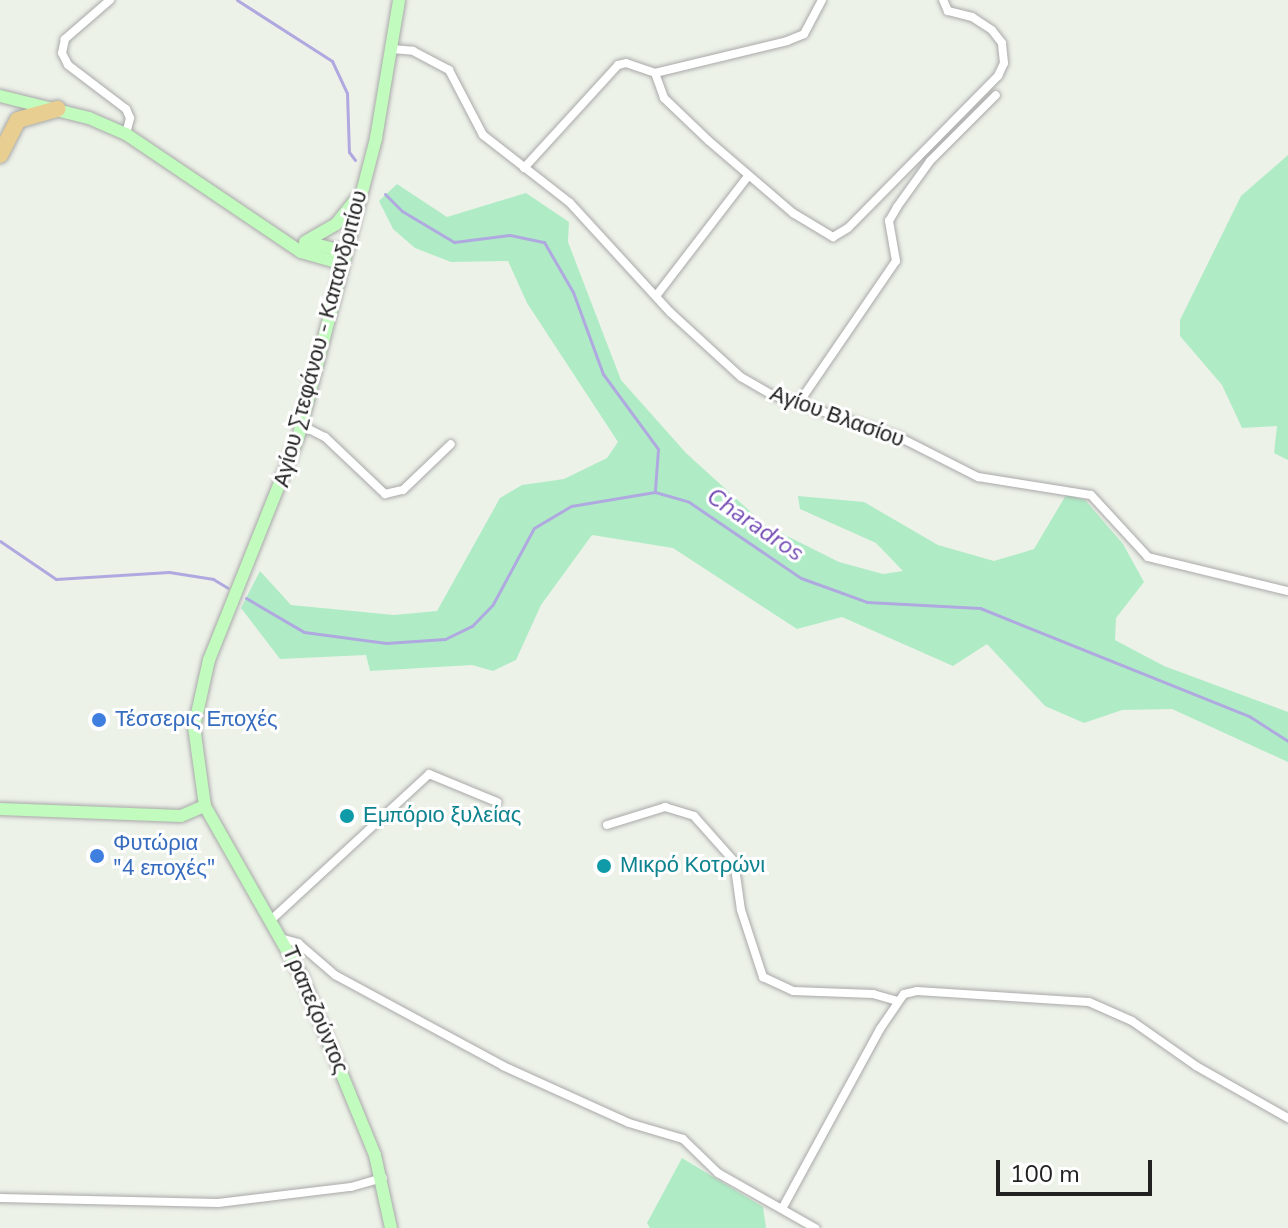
<!DOCTYPE html>
<html>
<head>
<meta charset="utf-8">
<style>
  body { margin:0 }
  #map { position:relative; width:1288px; height:1228px; overflow:hidden; background:#edf2e9; font-family:"Nunito Sans",sans-serif }
  div>[style] { position:absolute }
  [style*='--x'] { left:calc(var(--x)*1px); top:calc(var(--y)*1px); width:calc(var(--w)*1px); rotate:calc(var(--a)*1deg) }
  .grass>* { inset:0; background:#afecc6 }
  .stream>* { height:3px; margin:-1.5px; padding:0 1.5px; transform-origin:1.5px; border-radius:1.5px; background:#afa9e0 }
  .roads { filter:drop-shadow(0 0 2px #a9a9a9) drop-shadow(0 0 2px #a9a9a9) }
  .minor>* { height:8px; margin:-4px; padding:0 4px; transform-origin:4px; border-radius:4px; background:#fff }
  .secondary>* { height:12px; margin:-6px; padding:0 6px; transform-origin:6px; border-radius:6px; background:#c2fbbe }
  .motorway>* { height:16px; margin:-8px; padding:0 8px; transform-origin:8px; border-radius:8px; background:#e9ce91 }
  .dots>* { width:22px; height:22px; translate:-50% -50%; box-sizing:border-box; border:4px solid #fff; border-radius:50% }
  span { translate:-50% -50%; white-space:nowrap; text-align:center; line-height:1.15; -webkit-text-stroke:6px #fff; paint-order:stroke }
  .street-label { font-size:22px; color:#222 }
  .shop-label { font-size:22px; color:#366cbe }
  .left { translate:0 -50%; text-align:left }
  .culture-label { font-size:22px; color:#0d838f }
  .water-label { font-size:24px; color:#734bb4; font-style:italic }
  .scale { position:absolute; left:996px; top:1160px; width:156px; height:36px; box-sizing:border-box; border:4px solid #222; border-top:0; padding-left:10px; font-size:24px; line-height:28px; white-space:nowrap; color:#222; -webkit-text-stroke:6px #fff; paint-order:stroke }
</style>
</head>
<body>
<div id="map">
  <div class="grass">
    <i style="clip-path:polygon(1288px 155px,1288px 460px,1274px 453px,1277px 426px,1242px 428px,1222px 385px,1180px 336px,1180px 320px,1241px 196px)"></i>
    <i style="clip-path:polygon(397px 184px,447px 217px,526px 193px,569px 222px,568px 242px,621px 380px,686px 453px,765px 525px,839px 562px,883px 574px,903px 571px,876px 543px,800px 509px,798px 496px,864px 502px,938px 545px,994px 561px,1034px 549px,1066px 495px,1085px 500px,1123px 544px,1144px 582px,1116px 618px,1115px 640px,1164px 666px,1288px 712px,1288px 762px,1172px 709px,1122px 710px,1084px 723px,1045px 706px,987px 644px,953px 666px,842px 617px,797px 629px,673px 548px,592px 535px,541px 605px,516px 660px,493px 671px,472px 665px,370px 671px,366px 655px,280px 659px,241px 608px,260px 571px,291px 605px,394px 615px,437px 611px,500px 498px,522px 485px,564px 479px,607px 458px,618px 442px,527px 303px,508px 261px,451px 262px,415px 248px,393px 229px,379px 201px)"></i>
    <i style="clip-path:polygon(682px 1158px,763px 1207px,766px 1228px,650px 1228px,647px 1223px)"></i>
  </div>
  <div class="stream">
    <i style="--x:237;--y:0;--w:113;--a:32.7"></i>
    <i style="--x:332;--y:61;--w:35;--a:65"></i>
    <i style="--x:347;--y:93;--w:59;--a:88.1"></i>
    <i style="--x:349;--y:152;--w:10;--a:53"></i>
    <i style="--x:385;--y:194;--w:24;--a:45"></i>
    <i style="--x:402;--y:211;--w:61;--a:30.8"></i>
    <i style="--x:454;--y:242;--w:56;--a:-7.1"></i>
    <i style="--x:510;--y:235;--w:35;--a:12"></i>
    <i style="--x:544;--y:242;--w:58;--a:59.9"></i>
    <i style="--x:573;--y:292;--w:87;--a:69.9"></i>
    <i style="--x:603;--y:374;--w:93;--a:53.7"></i>
    <i style="--x:658;--y:449;--w:41;--a:94.2"></i>
    <i style="--x:0;--y:541;--w:68;--a:34.2"></i>
    <i style="--x:56;--y:579;--w:113;--a:-3.5"></i>
    <i style="--x:169;--y:572;--w:45;--a:9"></i>
    <i style="--x:213;--y:579;--w:17;--a:31"></i>
    <i style="--x:246;--y:598;--w:67;--a:30.4"></i>
    <i style="--x:304;--y:632;--w:83;--a:7.6"></i>
    <i style="--x:386;--y:643;--w:59;--a:-3.9"></i>
    <i style="--x:445;--y:639;--w:30;--a:-26"></i>
    <i style="--x:472;--y:626;--w:30;--a:-46"></i>
    <i style="--x:493;--y:604;--w:86;--a:-61.7"></i>
    <i style="--x:534;--y:528;--w:43;--a:-30.7"></i>
    <i style="--x:571;--y:506;--w:85;--a:-9.5"></i>
    <i style="--x:655;--y:492;--w:35;--a:16"></i>
    <i style="--x:689;--y:502;--w:135;--a:34.2"></i>
    <i style="--x:801;--y:578;--w:70;--a:20"></i>
    <i style="--x:867;--y:602;--w:113;--a:3"></i>
    <i style="--x:980;--y:608;--w:290;--a:21.9"></i>
    <i style="--x:1249;--y:716;--w:46;--a:32.7"></i>
  </div>
  <div class="roads">
    <div class="minor">
      <i style="--x:110;--y:0;--w:60;--a:139.1"></i>
      <i style="--x:65;--y:39;--w:14;--a:102"></i>
      <i style="--x:62;--y:53;--w:13;--a:63"></i>
      <i style="--x:68;--y:65;--w:73;--a:37.2"></i>
      <i style="--x:126;--y:109;--w:10;--a:66"></i>
      <i style="--x:130;--y:118;--w:16;--a:104"></i>
      <i style="--x:392;--y:49;--w:21;--a:5"></i>
      <i style="--x:413;--y:51;--w:41;--a:27.8"></i>
      <i style="--x:449;--y:70;--w:73;--a:62.4"></i>
      <i style="--x:483;--y:135;--w:110;--a:38"></i>
      <i style="--x:570;--y:203;--w:148;--a:47.5"></i>
      <i style="--x:670;--y:312;--w:96;--a:42.5"></i>
      <i style="--x:741;--y:377;--w:34;--a:30"></i>
      <i style="--x:770;--y:394;--w:136;--a:18.4"></i>
      <i style="--x:899;--y:437;--w:89;--a:26.9"></i>
      <i style="--x:978;--y:477;--w:114;--a:9.1"></i>
      <i style="--x:1091;--y:495;--w:84;--a:47.4"></i>
      <i style="--x:1148;--y:557;--w:144;--a:13.7"></i>
      <i style="--x:655;--y:73;--w:27;--a:70"></i>
      <i style="--x:664;--y:98;--w:62;--a:43.7"></i>
      <i style="--x:709;--y:141;--w:111;--a:40.6"></i>
      <i style="--x:793;--y:213;--w:47;--a:31"></i>
      <i style="--x:833;--y:237;--w:17;--a:-31"></i>
      <i style="--x:848;--y:228;--w:214;--a:-45.4"></i>
      <i style="--x:998;--y:76;--w:14;--a:-65"></i>
      <i style="--x:1004;--y:63;--w:20;--a:-96"></i>
      <i style="--x:1002;--y:43;--w:16;--a:-128"></i>
      <i style="--x:992;--y:30;--w:24;--a:-147"></i>
      <i style="--x:972;--y:17;--w:25;--a:-166"></i>
      <i style="--x:948;--y:11;--w:12;--a:-114"></i>
      <i style="--x:524;--y:168;--w:139;--a:-47.6"></i>
      <i style="--x:618;--y:65;--w:8;--a:-14"></i>
      <i style="--x:626;--y:63;--w:31;--a:19"></i>
      <i style="--x:655;--y:73;--w:136;--a:-13.6"></i>
      <i style="--x:787;--y:41;--w:18;--a:-22"></i>
      <i style="--x:804;--y:34;--w:38;--a:-62"></i>
      <i style="--x:656;--y:296;--w:151;--a:-52.5"></i>
      <i style="--x:798;--y:404;--w:173;--a:-55.6"></i>
      <i style="--x:896;--y:261;--w:41;--a:-99.9"></i>
      <i style="--x:889;--y:221;--w:16;--a:-60"></i>
      <i style="--x:897;--y:207;--w:57;--a:-54.3"></i>
      <i style="--x:930;--y:161;--w:93;--a:-45"></i>
      <i style="--x:301;--y:425;--w:27;--a:27"></i>
      <i style="--x:325;--y:437;--w:83;--a:43.5"></i>
      <i style="--x:385;--y:494;--w:18;--a:-13"></i>
      <i style="--x:403;--y:490;--w:66;--a:-43.8"></i>
      <i style="--x:607;--y:825;--w:61;--a:-17.2"></i>
      <i style="--x:665;--y:807;--w:30;--a:17"></i>
      <i style="--x:694;--y:816;--w:60;--a:48.4"></i>
      <i style="--x:734;--y:861;--w:49;--a:81.9"></i>
      <i style="--x:741;--y:910;--w:71;--a:71.8"></i>
      <i style="--x:763;--y:977;--w:33;--a:25"></i>
      <i style="--x:793;--y:991;--w:80;--a:2.1"></i>
      <i style="--x:873;--y:994;--w:25;--a:16"></i>
      <i style="--x:272;--y:919;--w:214;--a:-42.7"></i>
      <i style="--x:429;--y:774;--w:74;--a:22.4"></i>
      <i style="--x:284;--y:939;--w:15;--a:16"></i>
      <i style="--x:298;--y:943;--w:49;--a:40.9"></i>
      <i style="--x:335;--y:975;--w:191;--a:28.4"></i>
      <i style="--x:503;--y:1066;--w:138;--a:24.3"></i>
      <i style="--x:629;--y:1123;--w:56;--a:16.5"></i>
      <i style="--x:683;--y:1139;--w:49;--a:44.2"></i>
      <i style="--x:718;--y:1173;--w:112;--a:29.6"></i>
      <i style="--x:0;--y:1198;--w:218;--a:1.3"></i>
      <i style="--x:218;--y:1203;--w:134;--a:-6.9"></i>
      <i style="--x:351;--y:1187;--w:33;--a:-16"></i>
      <i style="--x:783;--y:1207;--w:203;--a:-61.4"></i>
      <i style="--x:880;--y:1029;--w:42;--a:-55.6"></i>
      <i style="--x:904;--y:994;--w:13;--a:-13"></i>
      <i style="--x:917;--y:991;--w:172;--a:3.7"></i>
      <i style="--x:1089;--y:1002;--w:47;--a:23.8"></i>
      <i style="--x:1132;--y:1021;--w:78;--a:35.1"></i>
      <i style="--x:1196;--y:1066;--w:106;--a:29.5"></i>
    </div>
    <div class="secondary">
      <i style="--x:0;--y:96;--w:92;--a:13.9"></i>
      <i style="--x:89;--y:118;--w:40;--a:23.4"></i>
      <i style="--x:126;--y:134;--w:211;--a:34"></i>
      <i style="--x:301;--y:252;--w:44;--a:15.9"></i>
      <i style="--x:305;--y:242;--w:36;--a:-30"></i>
      <i style="--x:336;--y:224;--w:32;--a:-51"></i>
      <i style="--x:307;--y:242;--w:40;--a:14.4"></i>
      <i style="--x:0;--y:809;--w:181;--a:2.2"></i>
      <i style="--x:181;--y:816;--w:26;--a:-23"></i>
      <i style="--x:391;--y:1228;--w:75;--a:-102.4"></i>
      <i style="--x:375;--y:1155;--w:192;--a:-112.3"></i>
      <i style="--x:302;--y:977;--w:197;--a:-119.6"></i>
      <i style="--x:205;--y:806;--w:80;--a:-97.9"></i>
      <i style="--x:194;--y:727;--w:69;--a:-77.4"></i>
      <i style="--x:209;--y:660;--w:239;--a:-68.2"></i>
      <i style="--x:298;--y:438;--w:310;--a:-75.4"></i>
      <i style="--x:376;--y:138;--w:140;--a:-80.5"></i>
    </div>
    <div class="motorway">
      <i style="--x:0;--y:155;--w:39;--a:-63"></i>
      <i style="--x:18;--y:120;--w:41;--a:-15.8"></i>
    </div>
  </div>
  <div class="dots">
    <i style="left:99px;top:720px;background:#3f7fe0"></i>
    <i style="left:347px;top:816px;background:#0f9aa8"></i>
    <i style="left:97px;top:856px;background:#3f7fe0"></i>
    <i style="left:604px;top:866px;background:#0f9aa8"></i>
  </div>
  <div class="street-label">
    <span style="left:321px;top:339px;rotate:-75deg">Αγίου Στεφάνου - Καπανδριτίου</span>
    <span style="left:837px;top:417px;rotate:20deg">Αγίου Βλασίου</span>
    <span style="left:315px;top:1010px;rotate:67deg">Τραπεζούντος</span>
  </div>
  <div class="shop-label">
    <span class="left" style="left:115px;top:720px">Τέσσερις Εποχές</span>
    <span class="left" style="left:113px;top:856px">Φυτώρια<br>"4 εποχές"</span>
  </div>
  <div class="culture-label">
    <span class="left" style="left:363px;top:816px">Εμπόριο ξυλείας</span>
    <span class="left" style="left:620px;top:866px">Μικρό Κοτρώνι</span>
  </div>
  <div class="water-label">
    <span style="left:755px;top:525px;rotate:34deg">Charadros</span>
  </div>
  <div class="scale">100 m</div>
</div>
</body>
</html>
